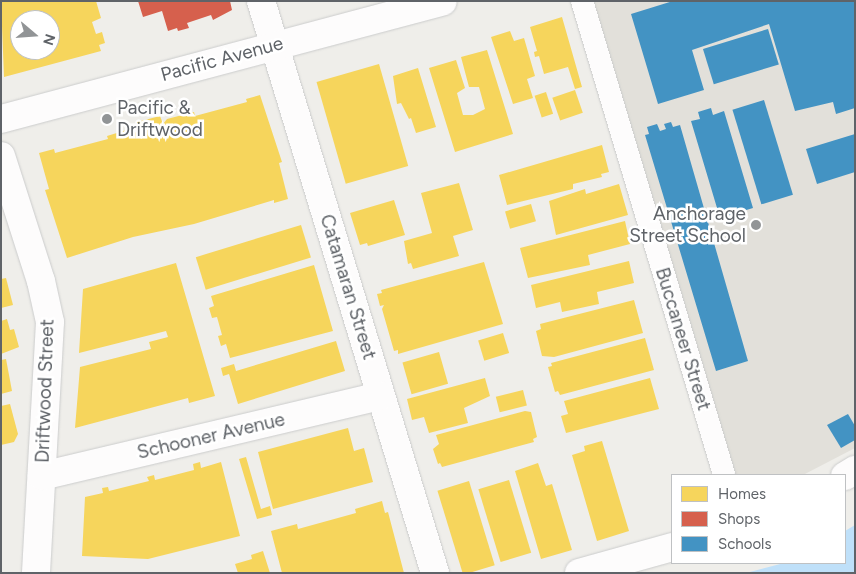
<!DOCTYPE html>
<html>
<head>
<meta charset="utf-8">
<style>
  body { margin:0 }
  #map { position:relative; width:856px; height:574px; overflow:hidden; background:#efeeea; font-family:Figtree,sans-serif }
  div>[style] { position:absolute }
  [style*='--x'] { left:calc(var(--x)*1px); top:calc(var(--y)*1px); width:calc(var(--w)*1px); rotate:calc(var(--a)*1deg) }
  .education>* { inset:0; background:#e2e0da }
  .water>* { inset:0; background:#bfe0f9 }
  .homes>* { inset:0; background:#f6d55c; transform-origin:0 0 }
  .shops>* { inset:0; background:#d6604d }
  .schools>* { inset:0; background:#4393c3; transform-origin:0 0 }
  .roads { filter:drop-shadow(0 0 1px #cbcccc) drop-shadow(0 0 1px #cbcccc) }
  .pedestrian>* { height:22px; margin:-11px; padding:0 11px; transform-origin:11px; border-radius:11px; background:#fdfcfc }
  .minor>* { height:28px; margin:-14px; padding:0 14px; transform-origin:14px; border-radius:14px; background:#fdfcfc }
  .tertiary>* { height:28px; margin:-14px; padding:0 14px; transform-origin:14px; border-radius:14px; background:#fdfcfc }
  .dots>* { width:14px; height:14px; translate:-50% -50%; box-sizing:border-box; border:2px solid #fff; border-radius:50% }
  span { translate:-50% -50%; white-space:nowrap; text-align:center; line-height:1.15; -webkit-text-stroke:5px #fff; paint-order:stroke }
  .street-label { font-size:19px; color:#5f6368 }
  .poi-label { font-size:19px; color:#5f6368 }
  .left { translate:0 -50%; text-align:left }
  .right { translate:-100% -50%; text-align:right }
  .frame { position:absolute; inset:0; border:2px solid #5f6368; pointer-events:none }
  .legend { position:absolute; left:671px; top:474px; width:175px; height:90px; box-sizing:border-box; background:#fff; border:1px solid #bfc1c3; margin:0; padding:6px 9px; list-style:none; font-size:15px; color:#5f6368 }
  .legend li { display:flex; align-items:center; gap:10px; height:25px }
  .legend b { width:25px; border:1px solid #bfc1c3 }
  .north { position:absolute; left:10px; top:10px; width:50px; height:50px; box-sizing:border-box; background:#fff; border:1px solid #bfc1c3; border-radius:50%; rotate:108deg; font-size:14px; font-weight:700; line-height:20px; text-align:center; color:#5f6368 }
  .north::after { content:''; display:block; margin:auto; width:18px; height:22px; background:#919496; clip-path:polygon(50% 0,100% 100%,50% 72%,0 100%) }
</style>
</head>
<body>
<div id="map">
  <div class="education">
    <i style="clip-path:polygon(591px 1px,855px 1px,855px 448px,803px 475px,734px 475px)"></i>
  </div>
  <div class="water">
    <i style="clip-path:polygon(855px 525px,855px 573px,746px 573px,784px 563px,845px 563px,845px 531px)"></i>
  </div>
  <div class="homes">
    <i style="clip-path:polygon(evenodd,1px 1px,96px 1px,101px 18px,92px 22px,96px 34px,102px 32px,105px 43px,99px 45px,101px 51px,4px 77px,1px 1px,20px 20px,50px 20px,50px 50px,20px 50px,20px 20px)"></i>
    <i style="clip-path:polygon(562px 17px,582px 87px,575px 89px,568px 67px,544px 74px,539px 56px,535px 57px,534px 52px,537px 51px,530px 27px)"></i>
    <i style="clip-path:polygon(510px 31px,514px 41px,524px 38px,535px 76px,527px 79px,533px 98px,513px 104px,491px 37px)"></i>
    <i style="clip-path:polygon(487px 50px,513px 134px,455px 152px,429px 68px,456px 60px,465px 88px,457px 93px,463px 115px,473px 115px,485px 109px,479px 87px,469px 87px,461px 57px)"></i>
    <i style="left:379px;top:64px;width:106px;height:65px;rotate:74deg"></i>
    <i style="clip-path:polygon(418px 68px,436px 127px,416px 133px,411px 118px,409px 119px,401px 103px,397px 104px,393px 76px)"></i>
    <i style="left:575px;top:90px;width:24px;height:24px;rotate:71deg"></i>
    <i style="left:546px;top:92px;width:23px;height:12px;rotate:72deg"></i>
    <i style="clip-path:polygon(260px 95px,282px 162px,279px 163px,288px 199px,274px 203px,274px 200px,194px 224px,133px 237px,67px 258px,45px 190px,49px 189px,39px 153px,54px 149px,55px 153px,108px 139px,107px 136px,133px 128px,134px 133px,139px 131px,137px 122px,160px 116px,163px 124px,167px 119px,194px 112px,195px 116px,247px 102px,246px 99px)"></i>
    <i style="clip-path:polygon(602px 145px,609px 172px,601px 174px,602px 177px,573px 184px,573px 189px,507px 205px,499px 175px)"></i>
    <i style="clip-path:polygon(459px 183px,473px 230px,453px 236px,459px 256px,413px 269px,411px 263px,408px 264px,404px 241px,432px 233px,421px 193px)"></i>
    <i style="clip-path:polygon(619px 184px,628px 215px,556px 235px,549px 201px,585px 189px,586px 194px)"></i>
    <i style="clip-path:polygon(394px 200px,405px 235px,368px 246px,367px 243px,360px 245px,350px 213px)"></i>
    <i style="left:531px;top:204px;width:18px;height:27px;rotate:74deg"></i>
    <i style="clip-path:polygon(625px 221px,630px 244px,588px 255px,590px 265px,528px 278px,520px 248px)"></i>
    <i style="left:301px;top:225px;width:34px;height:110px;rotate:73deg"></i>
    <i style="clip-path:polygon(629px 261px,634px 283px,597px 292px,599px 304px,562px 312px,560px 302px,536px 308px,531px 285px)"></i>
    <i style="clip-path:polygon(484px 262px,503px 324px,398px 354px,398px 350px,394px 351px,382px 309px,384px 305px,380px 306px,377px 294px,382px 293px,381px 290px)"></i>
    <i style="clip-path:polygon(176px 263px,215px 396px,189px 403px,188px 398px,75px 428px,80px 367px,151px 349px,149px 342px,168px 337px,166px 331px,79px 353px,83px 289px)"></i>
    <i style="clip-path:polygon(314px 265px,333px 331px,230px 358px,226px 344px,221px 346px,218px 336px,222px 335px,217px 317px,212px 318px,209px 308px,214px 306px,211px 296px)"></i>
    <i style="clip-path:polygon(6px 278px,13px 305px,1px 308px,1px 279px)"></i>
    <i style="clip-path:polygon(634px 300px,643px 333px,554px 357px,542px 356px,536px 331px,541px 329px,540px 324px)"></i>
    <i style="clip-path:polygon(7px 319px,10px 330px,14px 329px,19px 347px,1px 354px,1px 321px)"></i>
    <i style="left:503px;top:333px;width:21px;height:26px;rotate:73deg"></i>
    <i style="clip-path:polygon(645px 338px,654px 370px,560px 395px,558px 391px,555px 392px,548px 367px,552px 366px,551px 363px)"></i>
    <i style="clip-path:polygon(336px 341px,345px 371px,238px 404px,229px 374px,223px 376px,221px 368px,234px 364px,236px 371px)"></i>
    <i style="left:439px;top:352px;width:33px;height:38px;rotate:74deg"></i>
    <i style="clip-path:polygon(6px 359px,12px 391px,1px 394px,1px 360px)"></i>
    <i style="clip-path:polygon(485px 378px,490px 396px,464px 408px,468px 423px,429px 433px,424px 417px,412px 420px,407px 399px)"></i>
    <i style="clip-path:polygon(650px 378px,659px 409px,566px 433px,561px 416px,568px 414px,564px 401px)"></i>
    <i style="left:523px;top:390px;width:16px;height:28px;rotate:76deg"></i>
    <i style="clip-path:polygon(10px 404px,18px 434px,14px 442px,1px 445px,1px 406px)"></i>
    <i style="clip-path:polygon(525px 411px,531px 412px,537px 437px,533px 439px,534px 442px,442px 467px,440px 463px,438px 464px,433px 449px,439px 444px,436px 435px)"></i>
    <i style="clip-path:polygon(348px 428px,354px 451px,364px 448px,373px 482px,273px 509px,258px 452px)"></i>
    <i style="clip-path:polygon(602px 441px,629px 531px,597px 541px,572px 455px,585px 451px,584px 446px)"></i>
    <i style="clip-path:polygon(246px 457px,261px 509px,270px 506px,272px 515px,257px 519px,239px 459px)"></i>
    <i style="clip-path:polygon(200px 462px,201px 468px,221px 462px,240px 536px,148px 559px,82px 556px,85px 497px,103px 493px,102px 488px,108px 487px,109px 491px,149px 481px,147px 477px,154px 475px,155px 480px,194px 470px,193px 464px)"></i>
    <i style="clip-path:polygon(538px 463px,546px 486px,552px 484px,572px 550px,541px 559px,515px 471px)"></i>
    <i style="left:509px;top:480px;width:76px;height:32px;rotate:73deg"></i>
    <i style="left:469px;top:481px;width:88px;height:33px;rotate:73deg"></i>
    <i style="clip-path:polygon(382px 501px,385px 513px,388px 512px,404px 573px,282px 573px,271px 531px,297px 524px,298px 529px,356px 513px,355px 509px)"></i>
    <i style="clip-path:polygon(263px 551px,270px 573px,238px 573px,235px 564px,252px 559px,251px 555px)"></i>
  </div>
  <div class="shops">
    <i style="clip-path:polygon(138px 1px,230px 1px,232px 10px,213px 20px,211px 15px,187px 23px,189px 28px,178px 31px,177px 28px,168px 31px,162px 11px,143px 17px)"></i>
  </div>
  <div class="schools">
    <i style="clip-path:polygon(673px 1px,855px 1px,855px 108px,836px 114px,833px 102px,795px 111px,769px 24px,692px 50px,704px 90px,658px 104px,631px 14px)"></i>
    <i style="left:768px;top:29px;width:37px;height:68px;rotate:73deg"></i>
    <i style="left:764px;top:100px;width:99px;height:33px;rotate:73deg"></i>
    <i style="clip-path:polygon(711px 108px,713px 115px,724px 111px,753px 208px,720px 218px,691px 121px,700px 119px,698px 112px)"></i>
    <i style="clip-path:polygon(671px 122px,673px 127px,680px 125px,748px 361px,716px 371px,645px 135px,649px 134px,647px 127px,657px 124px,660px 131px,666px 129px,664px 124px)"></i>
    <i style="clip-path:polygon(855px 134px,855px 172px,817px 184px,806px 149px)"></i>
    <i style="clip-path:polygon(848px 414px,855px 426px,855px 440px,841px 448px,827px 425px)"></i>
  </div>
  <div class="roads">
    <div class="pedestrian">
      <i style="--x:582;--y:1;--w:495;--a:73.3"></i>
    </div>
    <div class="minor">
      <i style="--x:261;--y:1;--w:598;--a:73.08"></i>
      <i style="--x:1;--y:156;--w:131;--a:72.3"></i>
      <i style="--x:41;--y:281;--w:42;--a:77.6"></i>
      <i style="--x:50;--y:322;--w:251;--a:93.2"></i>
      <i style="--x:42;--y:476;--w:348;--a:-13.3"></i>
      <i style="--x:845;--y:476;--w:12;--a:-31"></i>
      <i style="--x:579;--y:573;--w:97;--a:-15.6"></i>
    </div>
    <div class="tertiary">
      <i style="--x:1;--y:119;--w:457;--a:-14.9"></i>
    </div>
  </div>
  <div class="dots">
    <i style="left:107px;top:119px;background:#919496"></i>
    <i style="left:756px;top:225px;background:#919496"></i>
  </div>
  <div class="street-label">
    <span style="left:222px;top:59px;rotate:-15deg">Pacific Avenue</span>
    <span style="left:348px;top:287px;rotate:73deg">Catamaran Street</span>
    <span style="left:683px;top:339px;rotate:73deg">Buccaneer Street</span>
    <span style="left:45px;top:391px;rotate:-88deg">Driftwood Street</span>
    <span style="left:211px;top:436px;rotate:-13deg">Schooner Avenue</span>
  </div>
  <div class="poi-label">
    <span class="left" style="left:117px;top:119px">Pacific &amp;<br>Driftwood</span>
    <span class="right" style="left:746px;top:225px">Anchorage<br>Street School</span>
  </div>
  <div class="frame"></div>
  <ul class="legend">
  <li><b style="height:14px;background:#f6d55c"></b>Homes</li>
  <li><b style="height:14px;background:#d6604d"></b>Shops</li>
  <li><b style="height:14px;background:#4393c3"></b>Schools</li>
  </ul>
  <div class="north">N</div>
</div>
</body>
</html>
